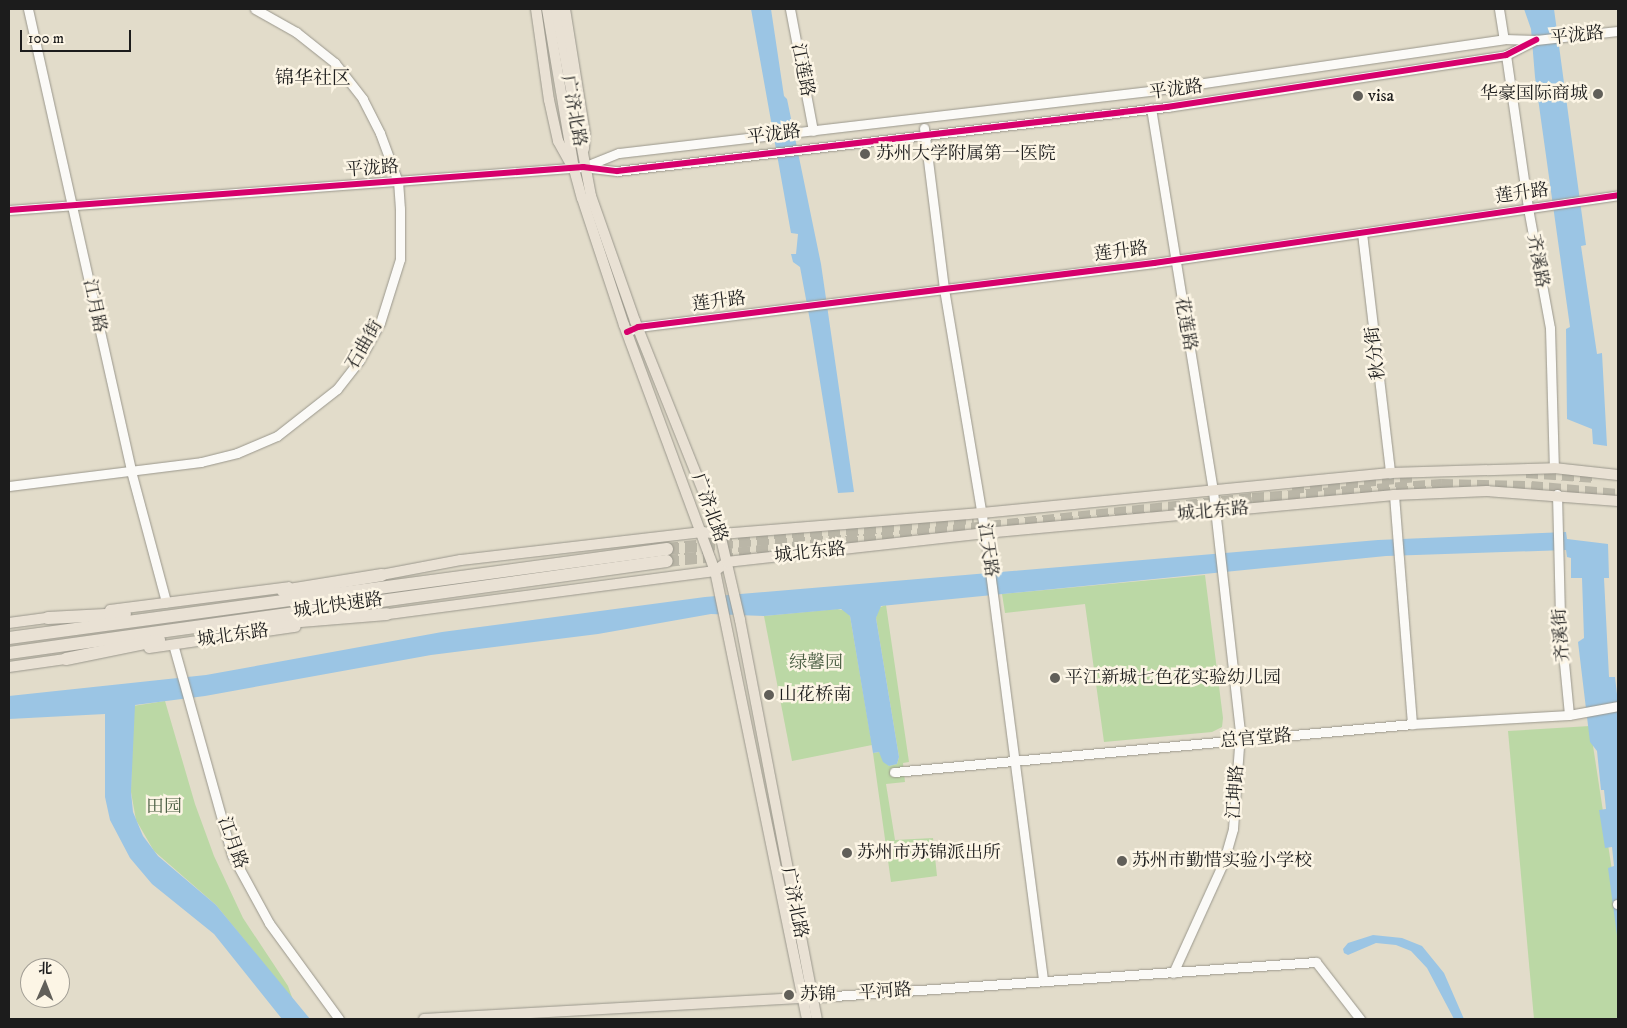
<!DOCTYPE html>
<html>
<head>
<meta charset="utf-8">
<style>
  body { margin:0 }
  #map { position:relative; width:1627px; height:1028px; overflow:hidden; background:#e2dcca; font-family:"IM FELL DW Pica","Noto Serif SC",serif }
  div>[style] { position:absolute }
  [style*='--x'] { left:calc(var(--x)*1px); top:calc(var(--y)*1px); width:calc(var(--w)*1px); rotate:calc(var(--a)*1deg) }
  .green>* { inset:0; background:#bbd8a5 }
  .water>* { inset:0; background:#9bc5e4 }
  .highway-tunnel>* { height:12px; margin-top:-6px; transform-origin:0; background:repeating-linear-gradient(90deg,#bab6a7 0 12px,transparent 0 18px) }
  .roads { filter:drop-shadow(0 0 1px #9a978c) drop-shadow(0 0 1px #9a978c) }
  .minor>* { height:9px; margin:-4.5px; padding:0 4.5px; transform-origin:4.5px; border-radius:4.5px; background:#fbfaf7 }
  .major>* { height:10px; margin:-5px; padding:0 5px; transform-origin:5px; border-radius:5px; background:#e9e1d4 }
  .highway>* { height:12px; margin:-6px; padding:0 6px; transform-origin:6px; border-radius:6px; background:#e9e1d4 }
  .cycleway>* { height:6px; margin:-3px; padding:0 3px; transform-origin:3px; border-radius:3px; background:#d6006c }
  .dots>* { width:14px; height:14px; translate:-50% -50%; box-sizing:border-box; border:2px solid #fcf5e5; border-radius:50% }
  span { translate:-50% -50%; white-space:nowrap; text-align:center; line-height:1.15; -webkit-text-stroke:5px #fcf5e5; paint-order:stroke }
  .street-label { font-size:18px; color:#1c1c1c }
  .poi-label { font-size:18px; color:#1c1c1c }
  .right { translate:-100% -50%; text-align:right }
  .left { translate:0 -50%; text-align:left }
  .park-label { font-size:18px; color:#485c41 }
  .neighbourhood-label { font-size:19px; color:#1c1c1c }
  .frame { position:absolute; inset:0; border:10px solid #1c1c1c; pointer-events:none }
  .north { position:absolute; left:20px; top:958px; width:50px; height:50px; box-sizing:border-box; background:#fcf5e5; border:1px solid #a29e95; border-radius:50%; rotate:1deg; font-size:14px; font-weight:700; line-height:20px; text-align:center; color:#1c1c1c }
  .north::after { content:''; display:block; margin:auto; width:18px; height:22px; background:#615f59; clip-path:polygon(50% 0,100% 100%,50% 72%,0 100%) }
  .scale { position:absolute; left:20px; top:30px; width:111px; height:22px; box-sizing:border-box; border:2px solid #1c1c1c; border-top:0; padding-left:6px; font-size:15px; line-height:18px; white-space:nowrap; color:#1c1c1c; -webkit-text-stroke:4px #fcf5e5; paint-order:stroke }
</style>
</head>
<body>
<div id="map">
  <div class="green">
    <i style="clip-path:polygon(1205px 575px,1223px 718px,1222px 727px,1212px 732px,1104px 742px,1085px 604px,1005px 613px,1002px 594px)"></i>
    <i style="clip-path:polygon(886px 605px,909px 762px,903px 763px,905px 782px,886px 784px,895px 840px,933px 838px,937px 876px,891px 882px,873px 753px,879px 752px,889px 766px,897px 764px,899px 757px,876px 618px,878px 608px)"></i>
    <i style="clip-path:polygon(837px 609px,847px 611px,850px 616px,872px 745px,792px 761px,764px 616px)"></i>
    <i style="clip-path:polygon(165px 701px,195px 804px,214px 856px,243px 918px,288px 986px,293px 1000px,216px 905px,154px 851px,136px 820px,131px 792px,133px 706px)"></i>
    <i style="clip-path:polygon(1590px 726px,1618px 910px,1618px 1019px,1534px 1019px,1508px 731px)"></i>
  </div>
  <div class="water">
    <i style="clip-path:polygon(751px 9px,771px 9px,784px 96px,787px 99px,821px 264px,854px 492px,838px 493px,811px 326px,800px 267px,793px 262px,791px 254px,796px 254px,798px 234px,791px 233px)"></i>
    <i style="clip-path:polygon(1524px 9px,1554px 9px,1586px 245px,1581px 246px,1597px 354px,1602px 353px,1607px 446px,1593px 444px,1592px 429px,1567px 419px,1566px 329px,1570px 327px,1535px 77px,1531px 29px)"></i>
    <i style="clip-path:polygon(1566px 532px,1567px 539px,1608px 544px,1609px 578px,1604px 578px,1609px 677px,1615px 677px,1618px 703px,1618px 943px,1608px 868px,1614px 866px,1612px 847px,1605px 848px,1599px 810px,1606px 809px,1604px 790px,1601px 790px,1597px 751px,1590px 742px,1578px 642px,1584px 638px,1582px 578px,1571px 578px,1571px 558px,1567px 557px,1566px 550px,1386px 556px,881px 606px,876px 618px,899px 757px,897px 764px,889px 766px,883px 762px,879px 752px,873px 753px,850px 616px,841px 609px,764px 616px,711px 614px,598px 634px,431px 655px,205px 696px,135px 705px,131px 792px,133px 812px,143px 836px,158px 856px,216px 905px,310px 1019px,282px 1019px,214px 934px,152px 884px,130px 858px,110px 820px,105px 797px,105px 714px,9px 719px,9px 696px,206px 675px,442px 632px,705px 597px,1378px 540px)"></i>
    <i style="clip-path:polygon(1373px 935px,1402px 938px,1422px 946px,1444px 973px,1464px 1019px,1454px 1019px,1427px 968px,1411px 951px,1396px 945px,1376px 943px,1348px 955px,1344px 953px,1343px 949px,1348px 943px)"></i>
  </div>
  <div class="highway-tunnel">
    <i style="--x:1526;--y:472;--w:70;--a:4.1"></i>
    <i style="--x:1292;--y:488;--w:125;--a:-5.5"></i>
    <i style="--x:667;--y:549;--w:308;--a:-5.8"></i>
    <i style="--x:667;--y:561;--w:588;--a:-6.05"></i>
    <i style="--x:1252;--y:499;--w:190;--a:-4.2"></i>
    <i style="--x:1441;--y:485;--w:90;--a:1.3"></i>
    <i style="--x:1531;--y:487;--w:87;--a:5.3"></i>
  </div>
  <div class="roads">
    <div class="minor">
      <i style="--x:28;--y:9;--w:473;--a:77.4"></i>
      <i style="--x:131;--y:471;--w:136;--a:75"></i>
      <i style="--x:790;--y:9;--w:124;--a:79.3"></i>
      <i style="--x:1499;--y:9;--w:30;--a:81"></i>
      <i style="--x:1506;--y:55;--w:155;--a:81.8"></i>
      <i style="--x:1528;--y:208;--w:122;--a:79.6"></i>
      <i style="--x:1550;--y:328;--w:140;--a:88.4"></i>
      <i style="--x:1151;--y:108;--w:388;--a:80.8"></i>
      <i style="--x:1213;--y:491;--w:244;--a:83.6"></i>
      <i style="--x:1240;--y:733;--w:96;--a:94.2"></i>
      <i style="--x:1233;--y:829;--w:33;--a:106"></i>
      <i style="--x:1224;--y:861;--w:123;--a:114.5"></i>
      <i style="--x:924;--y:128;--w:162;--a:82.9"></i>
      <i style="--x:944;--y:289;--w:247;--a:80.5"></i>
      <i style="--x:985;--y:533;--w:452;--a:82.6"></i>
      <i style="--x:586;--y:166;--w:35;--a:-22"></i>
      <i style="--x:619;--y:153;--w:534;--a:-6.67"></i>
      <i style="--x:1149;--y:91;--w:359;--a:-8.3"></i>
      <i style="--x:1504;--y:39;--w:32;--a:2"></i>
      <i style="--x:1536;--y:40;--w:82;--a:-6.3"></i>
      <i style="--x:9;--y:210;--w:576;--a:-4.28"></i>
      <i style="--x:583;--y:167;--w:34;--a:7"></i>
      <i style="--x:617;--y:171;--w:554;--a:-6.64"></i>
      <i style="--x:1167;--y:107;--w:343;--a:-8.7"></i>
      <i style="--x:1506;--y:55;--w:34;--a:-27"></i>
      <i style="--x:1362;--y:233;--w:242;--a:83.3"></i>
      <i style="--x:627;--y:332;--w:12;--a:-24"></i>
      <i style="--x:638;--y:327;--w:520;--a:-7.07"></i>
      <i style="--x:1154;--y:263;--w:469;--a:-8.3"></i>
      <i style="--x:9;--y:486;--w:193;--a:-7.1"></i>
      <i style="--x:201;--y:462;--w:37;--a:-14"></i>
      <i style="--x:237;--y:453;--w:43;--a:-23"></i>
      <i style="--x:277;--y:436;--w:76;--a:-38.1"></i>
      <i style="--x:337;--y:389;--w:36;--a:-52"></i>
      <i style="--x:359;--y:361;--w:43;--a:-61.1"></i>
      <i style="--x:380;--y:323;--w:67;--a:-72.6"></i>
      <i style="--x:400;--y:259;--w:50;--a:-90"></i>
      <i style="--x:400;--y:209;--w:27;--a:-94"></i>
      <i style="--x:398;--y:182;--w:52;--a:-110.2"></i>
      <i style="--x:380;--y:133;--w:38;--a:-117"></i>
      <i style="--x:363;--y:99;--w:46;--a:-127.9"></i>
      <i style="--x:335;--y:63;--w:50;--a:-141.5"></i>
      <i style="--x:296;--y:32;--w:47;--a:-150.7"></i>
      <i style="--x:1557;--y:494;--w:127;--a:88.6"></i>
      <i style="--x:1560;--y:621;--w:94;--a:84.5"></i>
      <i style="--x:1394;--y:495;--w:230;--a:85.5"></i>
      <i style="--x:173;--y:644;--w:219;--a:74.4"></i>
      <i style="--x:232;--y:855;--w:77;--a:61.4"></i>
      <i style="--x:269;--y:923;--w:119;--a:53.9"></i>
      <i style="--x:894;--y:772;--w:520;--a:-5.29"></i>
      <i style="--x:1412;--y:724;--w:157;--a:-3.3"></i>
      <i style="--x:1569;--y:715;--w:50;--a:-10.4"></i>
      <i style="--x:1617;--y:904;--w:1;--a:0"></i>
      <i style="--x:806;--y:998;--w:511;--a:-4.04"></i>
      <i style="--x:1316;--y:962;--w:72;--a:52.3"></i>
    </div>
    <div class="major">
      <i style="--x:536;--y:9;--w:92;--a:81.9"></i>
      <i style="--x:549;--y:100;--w:42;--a:77.6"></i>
      <i style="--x:558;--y:141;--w:23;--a:61"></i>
      <i style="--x:547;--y:9;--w:162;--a:80.4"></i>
      <i style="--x:574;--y:169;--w:30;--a:75"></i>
      <i style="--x:582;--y:198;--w:134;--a:71.7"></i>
      <i style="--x:624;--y:325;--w:262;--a:69.7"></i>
      <i style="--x:715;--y:571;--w:457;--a:78.4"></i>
      <i style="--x:556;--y:9;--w:190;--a:79.4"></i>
      <i style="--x:591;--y:196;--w:133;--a:70.6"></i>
      <i style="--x:635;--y:321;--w:229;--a:68.2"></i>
      <i style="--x:720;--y:534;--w:88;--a:76.9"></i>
      <i style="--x:740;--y:620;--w:406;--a:79.1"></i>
      <i style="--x:565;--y:9;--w:127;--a:80.9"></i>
      <i style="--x:585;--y:134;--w:15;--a:94"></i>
      <i style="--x:376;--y:576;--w:86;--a:-10.7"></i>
      <i style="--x:461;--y:560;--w:243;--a:-6.6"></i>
      <i style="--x:702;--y:532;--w:18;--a:6"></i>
      <i style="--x:720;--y:534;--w:263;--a:-4.6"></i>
      <i style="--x:982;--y:513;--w:410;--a:-5.6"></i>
      <i style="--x:1390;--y:473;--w:164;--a:-1.7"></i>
      <i style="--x:1554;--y:468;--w:64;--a:6.2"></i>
      <i style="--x:110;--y:610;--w:180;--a:-7.3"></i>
      <i style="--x:381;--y:615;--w:337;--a:-7.5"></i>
      <i style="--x:715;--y:571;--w:15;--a:-37"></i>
      <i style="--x:727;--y:562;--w:260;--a:-6.4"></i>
      <i style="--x:985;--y:533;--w:411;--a:-5.3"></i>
      <i style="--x:1394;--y:495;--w:93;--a:-2.5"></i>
      <i style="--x:1487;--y:491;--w:131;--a:4.4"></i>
      <i style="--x:9;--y:623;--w:45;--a:-7.6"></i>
      <i style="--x:149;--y:648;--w:148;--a:-8.2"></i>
      <i style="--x:9;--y:667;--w:64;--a:-8.1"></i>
      <i style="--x:424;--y:1019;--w:380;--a:-3.2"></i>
    </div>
    <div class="highway">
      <i style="--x:283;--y:591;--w:100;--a:-9.2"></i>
      <i style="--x:48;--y:618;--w:77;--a:-3"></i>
      <i style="--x:264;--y:624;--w:123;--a:-4.6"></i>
      <i style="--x:9;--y:638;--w:664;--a:-7.7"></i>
      <i style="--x:9;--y:653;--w:664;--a:-7.96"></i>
      <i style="--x:66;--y:659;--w:95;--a:-11.5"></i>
    </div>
  </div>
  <div class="cycleway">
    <i style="--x:9;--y:210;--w:576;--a:-4.28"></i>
    <i style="--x:583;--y:167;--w:34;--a:7"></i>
    <i style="--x:617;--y:171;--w:554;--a:-6.64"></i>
    <i style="--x:1167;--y:107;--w:343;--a:-8.7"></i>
    <i style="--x:1506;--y:55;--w:34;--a:-27"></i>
    <i style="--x:627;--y:332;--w:12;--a:-24"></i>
    <i style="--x:638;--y:327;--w:520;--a:-7.07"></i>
    <i style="--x:1154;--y:263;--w:469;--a:-8.3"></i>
  </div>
  <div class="dots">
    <i style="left:1598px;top:94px;background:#615f59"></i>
    <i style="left:1358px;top:96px;background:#615f59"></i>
    <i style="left:865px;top:154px;background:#615f59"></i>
    <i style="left:1055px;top:678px;background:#615f59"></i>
    <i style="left:769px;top:695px;background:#615f59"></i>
    <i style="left:847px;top:853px;background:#615f59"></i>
    <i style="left:1122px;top:861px;background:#615f59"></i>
    <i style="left:789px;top:995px;background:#615f59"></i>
  </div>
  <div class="street-label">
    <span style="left:1577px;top:36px;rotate:-6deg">平泷路</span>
    <span style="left:802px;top:70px;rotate:79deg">江莲路</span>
    <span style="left:1176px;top:90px;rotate:-7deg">平泷路</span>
    <span style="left:573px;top:111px;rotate:80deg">广济北路</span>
    <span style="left:774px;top:135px;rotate:-7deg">平泷路</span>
    <span style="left:372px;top:169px;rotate:-4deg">平泷路</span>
    <span style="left:1522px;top:194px;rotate:-8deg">莲升路</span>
    <span style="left:1121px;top:252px;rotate:-7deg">莲升路</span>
    <span style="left:1537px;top:261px;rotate:80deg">齐溪路</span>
    <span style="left:719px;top:302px;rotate:-7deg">莲升路</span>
    <span style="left:94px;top:306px;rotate:78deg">江月路</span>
    <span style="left:1185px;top:324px;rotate:80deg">花莲路</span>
    <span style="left:365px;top:345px;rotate:-60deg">石曲街</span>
    <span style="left:1376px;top:353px;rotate:-97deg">秋分街</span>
    <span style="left:709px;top:508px;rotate:70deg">广济北路</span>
    <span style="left:1213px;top:512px;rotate:-5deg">城北东路</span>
    <span style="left:987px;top:550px;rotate:82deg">江天路</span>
    <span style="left:810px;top:553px;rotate:-6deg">城北东路</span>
    <span style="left:338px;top:606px;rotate:-8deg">城北快速路</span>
    <span style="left:1562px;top:635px;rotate:-94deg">齐溪街</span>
    <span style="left:233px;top:636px;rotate:-8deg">城北东路</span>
    <span style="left:1256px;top:739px;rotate:-5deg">总官堂路</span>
    <span style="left:1236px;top:792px;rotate:-86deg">江坤路</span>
    <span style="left:232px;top:843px;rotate:70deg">江月路</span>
    <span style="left:794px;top:903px;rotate:79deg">广济北路</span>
    <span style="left:885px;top:992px;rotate:-4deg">平河路</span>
  </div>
  <div class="poi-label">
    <span class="right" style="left:1588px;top:94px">华豪国际商城</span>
    <span class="left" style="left:1368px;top:96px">visa</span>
    <span class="left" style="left:876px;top:154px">苏州大学附属第一医院</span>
    <span class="left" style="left:1065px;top:678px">平江新城七色花实验幼儿园</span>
    <span class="left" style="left:779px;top:695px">山花桥南</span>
    <span class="left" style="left:857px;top:853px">苏州市苏锦派出所</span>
    <span class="left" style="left:1132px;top:861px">苏州市勤惜实验小学校</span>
    <span class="left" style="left:800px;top:995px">苏锦</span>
  </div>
  <div class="park-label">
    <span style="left:816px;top:663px">绿馨园</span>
    <span style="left:164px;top:807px">田园</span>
  </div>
  <div class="neighbourhood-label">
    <span style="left:313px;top:79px">锦华社区</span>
  </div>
  <div class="frame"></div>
  <div class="north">北</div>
  <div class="scale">100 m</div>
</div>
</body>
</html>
